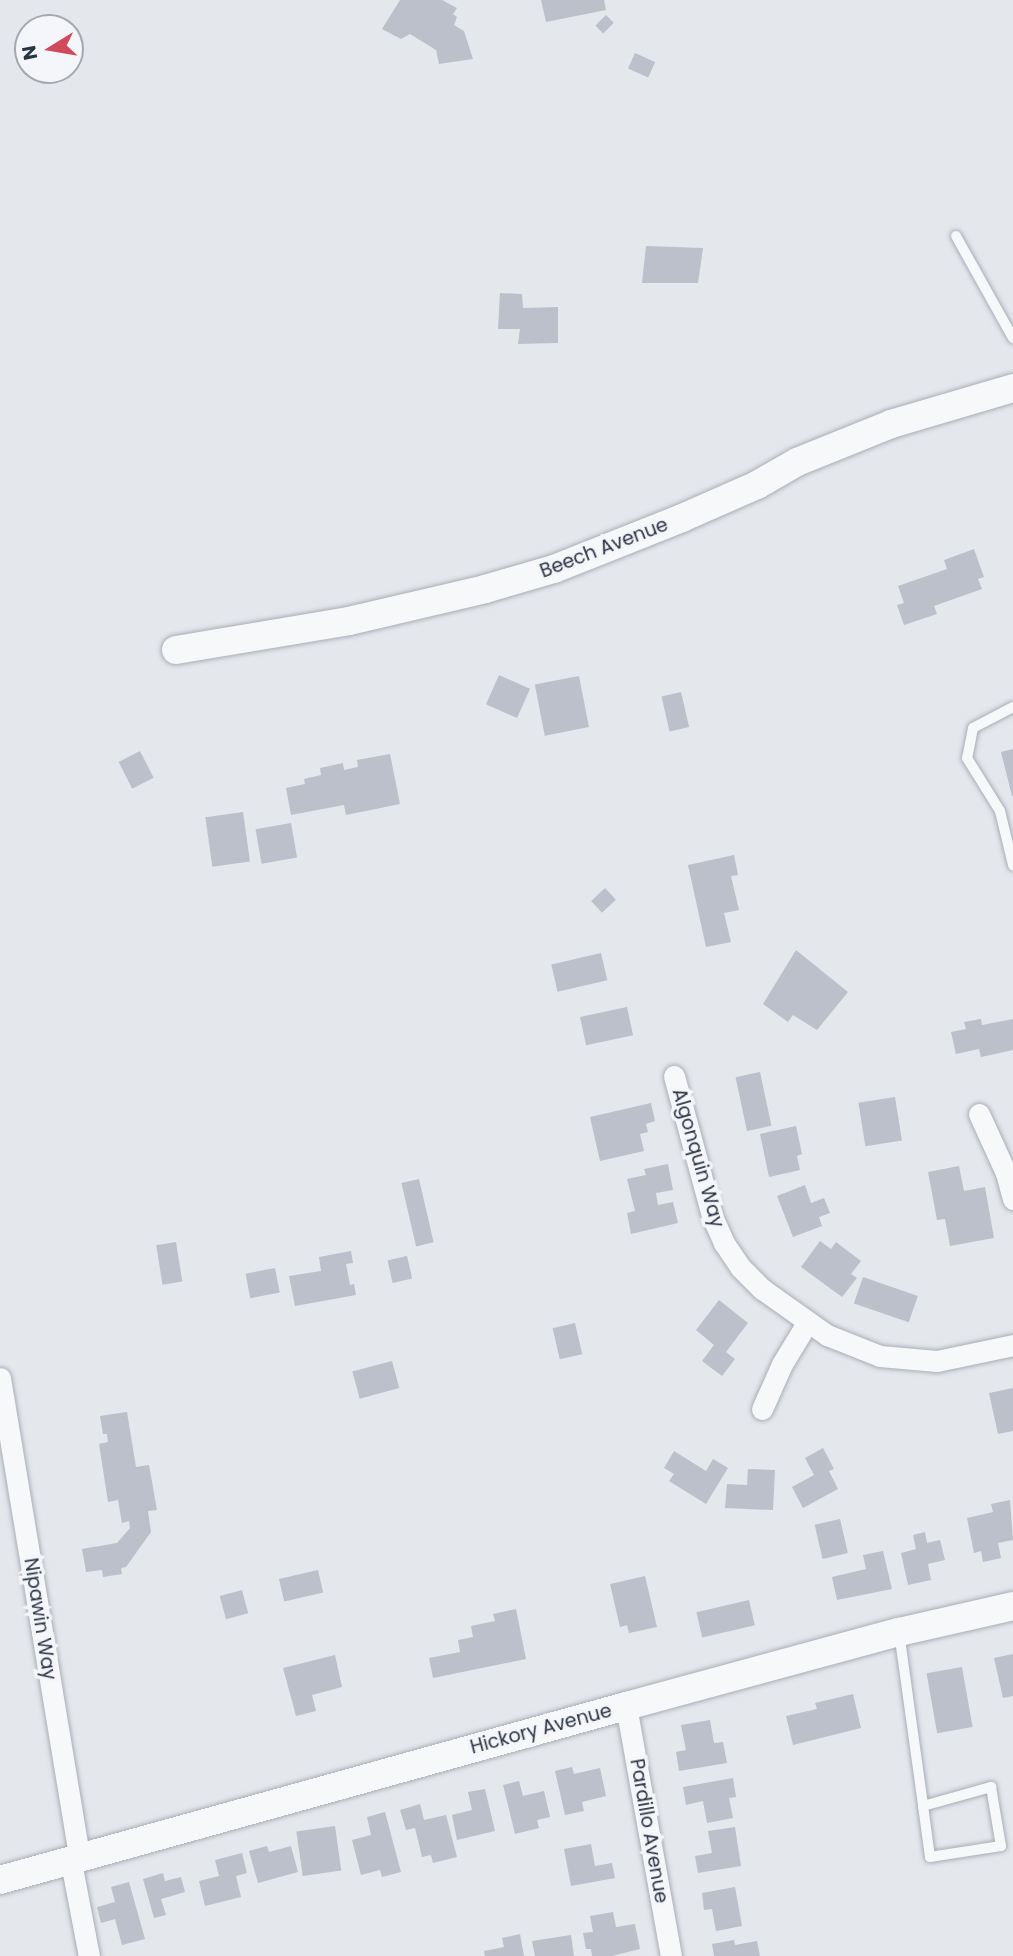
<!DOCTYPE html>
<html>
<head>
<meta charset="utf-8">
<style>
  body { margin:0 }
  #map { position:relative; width:1013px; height:1956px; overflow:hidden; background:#e4e7ec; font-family:Poppins,sans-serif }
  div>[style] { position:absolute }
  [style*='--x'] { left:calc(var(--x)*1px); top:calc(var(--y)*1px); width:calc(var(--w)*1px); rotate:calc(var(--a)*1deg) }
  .building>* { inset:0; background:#bbc0ca; transform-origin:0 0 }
  .roads { filter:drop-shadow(0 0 2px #a9aeb7) drop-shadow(0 0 2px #a9aeb7) }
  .service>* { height:10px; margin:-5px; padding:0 5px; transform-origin:5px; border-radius:5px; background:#f7f8fa }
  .minor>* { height:21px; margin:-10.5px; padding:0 10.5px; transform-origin:10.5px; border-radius:10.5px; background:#f7f8fa }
  .tertiary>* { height:28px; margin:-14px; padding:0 14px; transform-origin:14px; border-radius:14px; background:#f7f8fa }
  span { translate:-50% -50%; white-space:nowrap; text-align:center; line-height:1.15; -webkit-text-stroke:7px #f4f6f9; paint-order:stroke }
  .street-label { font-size:19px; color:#2b3445 }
  .north { position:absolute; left:14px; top:14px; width:70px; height:70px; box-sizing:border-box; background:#f4f6f9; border:2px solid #a4a8b1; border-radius:50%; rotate:259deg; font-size:19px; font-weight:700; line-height:28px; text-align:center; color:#2b3445 }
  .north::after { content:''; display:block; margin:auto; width:24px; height:32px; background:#d1495b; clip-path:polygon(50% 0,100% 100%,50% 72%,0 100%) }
</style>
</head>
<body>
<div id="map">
  <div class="building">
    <i style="clip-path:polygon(400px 0,442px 0,457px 8px,453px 14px,457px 17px,454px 25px,464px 31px,473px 59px,439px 64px,436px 50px,410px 34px,401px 39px,382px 29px)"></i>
    <i style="clip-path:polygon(541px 0,604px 0,606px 10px,546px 22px)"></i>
    <i style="left:606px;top:15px;width:11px;height:15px;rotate:45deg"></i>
    <i style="left:635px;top:53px;width:22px;height:17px;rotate:24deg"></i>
    <i style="clip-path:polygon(646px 246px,703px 248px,698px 283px,642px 283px)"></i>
    <i style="clip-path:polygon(500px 293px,522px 294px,523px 308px,558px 307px,558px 343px,518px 344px,520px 329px,498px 329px)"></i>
    <i style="clip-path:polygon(974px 549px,984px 577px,978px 579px,982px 589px,934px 606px,937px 614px,904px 625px,897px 605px,904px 603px,898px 586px,947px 569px,944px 560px)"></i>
    <i style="left:499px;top:675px;width:34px;height:32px;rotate:24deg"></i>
    <i style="left:579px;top:676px;width:52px;height:45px;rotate:79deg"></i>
    <i style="left:681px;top:692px;width:36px;height:20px;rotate:77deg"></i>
    <i style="clip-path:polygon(1013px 749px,1013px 796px,1012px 796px,1001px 752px)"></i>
    <i style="left:140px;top:751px;width:30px;height:24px;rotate:63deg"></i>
    <i style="clip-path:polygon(390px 754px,400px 804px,346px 815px,344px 805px,291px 815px,286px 788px,305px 784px,304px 779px,321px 775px,320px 768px,343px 763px,344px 770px,358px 767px,357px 760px)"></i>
    <i style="left:243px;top:812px;width:50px;height:38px;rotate:82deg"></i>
    <i style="left:291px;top:823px;width:35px;height:36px;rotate:80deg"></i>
    <i style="clip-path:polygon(734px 855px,738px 875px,731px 876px,739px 910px,724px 913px,731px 942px,706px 947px,688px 865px)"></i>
    <i style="left:605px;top:888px;width:16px;height:19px;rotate:47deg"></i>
    <i style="clip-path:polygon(796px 950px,848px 992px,817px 1030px,793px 1015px,788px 1022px,763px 1004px)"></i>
    <i style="left:601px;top:953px;width:28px;height:51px;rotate:77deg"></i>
    <i style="left:627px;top:1007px;width:29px;height:48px;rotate:78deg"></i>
    <i style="clip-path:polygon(981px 1019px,982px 1025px,1013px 1019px,1013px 1050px,981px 1057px,979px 1049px,956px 1054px,951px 1032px,966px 1029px,964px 1022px)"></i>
    <i style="left:760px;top:1072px;width:55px;height:25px;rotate:78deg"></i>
    <i style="left:895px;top:1097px;width:44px;height:37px;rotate:81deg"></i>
    <i style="clip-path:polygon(651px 1103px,655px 1121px,646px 1124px,648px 1132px,640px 1134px,644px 1151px,600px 1161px,590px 1117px)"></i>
    <i style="clip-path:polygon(796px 1126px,802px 1154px,797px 1156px,800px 1170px,769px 1177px,760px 1134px)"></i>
    <i style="clip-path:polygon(668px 1164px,673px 1190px,656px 1193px,658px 1205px,673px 1202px,678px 1223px,631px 1234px,627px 1213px,635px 1211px,627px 1179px,646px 1175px,644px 1169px)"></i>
    <i style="clip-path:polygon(959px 1166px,964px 1191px,985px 1187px,994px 1238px,950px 1246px,945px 1219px,937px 1220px,928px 1172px)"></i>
    <i style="left:419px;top:1179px;width:65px;height:18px;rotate:77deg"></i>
    <i style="clip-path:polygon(805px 1185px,811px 1203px,824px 1198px,830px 1213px,819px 1217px,822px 1226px,793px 1237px,777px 1196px)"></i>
    <i style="clip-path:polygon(820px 1241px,831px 1249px,836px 1242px,861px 1261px,851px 1274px,857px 1278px,842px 1297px,801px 1267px)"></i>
    <i style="left:176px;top:1242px;width:40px;height:20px;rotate:81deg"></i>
    <i style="clip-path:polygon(351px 1251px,353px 1263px,346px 1264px,350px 1285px,354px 1284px,356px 1295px,295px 1306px,289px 1276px,321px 1271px,319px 1257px)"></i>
    <i style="left:407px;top:1256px;width:23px;height:20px;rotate:77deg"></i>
    <i style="left:275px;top:1268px;width:25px;height:30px;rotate:79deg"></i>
    <i style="left:863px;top:1277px;width:58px;height:28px;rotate:19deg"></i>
    <i style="clip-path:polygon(719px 1300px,748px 1323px,726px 1352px,735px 1359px,722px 1376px,702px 1361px,714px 1345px,696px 1330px)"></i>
    <i style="left:575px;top:1323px;width:32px;height:23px;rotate:77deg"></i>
    <i style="left:392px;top:1361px;width:28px;height:41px;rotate:75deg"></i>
    <i style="clip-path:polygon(1013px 1388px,1013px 1431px,998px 1434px,989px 1393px)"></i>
    <i style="clip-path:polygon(127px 1412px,136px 1467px,149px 1465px,157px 1510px,148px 1511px,151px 1532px,126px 1567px,121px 1568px,122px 1574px,103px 1577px,102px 1570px,86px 1572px,82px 1549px,117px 1543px,130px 1528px,129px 1521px,122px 1523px,118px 1500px,108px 1502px,99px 1444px,108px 1442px,107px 1434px,103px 1434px,100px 1416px)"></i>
    <i style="clip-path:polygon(823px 1448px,834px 1469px,829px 1471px,838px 1489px,803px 1508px,792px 1487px,814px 1475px,805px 1458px)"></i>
    <i style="clip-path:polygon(674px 1451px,706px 1471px,713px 1459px,728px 1468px,706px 1504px,669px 1481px,674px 1474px,664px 1468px)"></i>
    <i style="clip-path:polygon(748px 1469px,775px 1470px,773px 1510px,725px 1508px,727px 1484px,747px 1485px)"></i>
    <i style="clip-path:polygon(1010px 1500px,1013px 1540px,998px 1543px,1001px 1558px,983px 1562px,981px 1551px,974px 1553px,967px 1518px,993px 1512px,991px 1504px)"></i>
    <i style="left:840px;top:1519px;width:35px;height:26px;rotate:77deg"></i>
    <i style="clip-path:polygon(925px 1532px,927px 1543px,940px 1540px,945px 1560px,928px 1564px,931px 1580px,908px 1585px,901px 1553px,916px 1549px,913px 1535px)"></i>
    <i style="clip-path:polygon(883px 1551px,892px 1589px,837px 1600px,832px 1577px,866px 1569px,863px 1555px)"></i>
    <i style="left:318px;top:1570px;width:23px;height:40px;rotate:77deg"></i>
    <i style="clip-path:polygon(645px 1576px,657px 1627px,629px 1633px,627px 1625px,620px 1627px,610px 1584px)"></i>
    <i style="left:242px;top:1590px;width:24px;height:23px;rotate:75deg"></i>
    <i style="left:749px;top:1600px;width:26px;height:54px;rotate:77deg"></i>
    <i style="clip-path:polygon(516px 1609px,526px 1659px,433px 1678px,429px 1658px,460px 1652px,458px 1640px,473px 1637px,471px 1626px,495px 1621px,493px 1614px)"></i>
    <i style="clip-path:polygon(1013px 1654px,1013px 1696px,1003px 1698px,994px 1658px)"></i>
    <i style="clip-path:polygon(335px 1655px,342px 1687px,312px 1695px,316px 1711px,296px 1716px,283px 1668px)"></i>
    <i style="left:962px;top:1667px;width:61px;height:36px;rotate:80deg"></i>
    <i style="clip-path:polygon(853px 1694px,861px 1728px,793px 1745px,786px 1716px,817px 1709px,815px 1703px)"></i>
    <i style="clip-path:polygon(710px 1720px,714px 1743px,723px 1742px,727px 1763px,679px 1771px,676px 1752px,686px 1750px,681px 1725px)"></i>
    <i style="clip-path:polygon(572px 1767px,574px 1774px,600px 1768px,606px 1796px,582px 1802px,584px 1811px,565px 1815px,555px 1771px)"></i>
    <i style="clip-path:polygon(733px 1778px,736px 1797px,729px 1798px,733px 1818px,707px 1823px,703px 1801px,686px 1805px,683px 1787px)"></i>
    <i style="clip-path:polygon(519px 1781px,523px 1796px,544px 1791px,550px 1817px,537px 1820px,539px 1828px,515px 1834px,503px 1785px)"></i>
    <i style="clip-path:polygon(485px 1789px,495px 1831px,457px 1840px,452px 1815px,472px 1810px,468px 1792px)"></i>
    <i style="clip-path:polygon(420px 1804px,424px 1820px,446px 1815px,457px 1857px,433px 1863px,431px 1855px,422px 1857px,415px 1828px,406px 1830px,400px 1810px)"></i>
    <i style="clip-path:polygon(385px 1812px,401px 1872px,382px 1877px,380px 1870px,361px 1875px,352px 1840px,371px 1835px,367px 1817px)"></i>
    <i style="left:335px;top:1826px;width:45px;height:39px;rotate:82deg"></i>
    <i style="clip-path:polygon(735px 1827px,741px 1866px,698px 1873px,695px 1856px,712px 1853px,708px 1831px)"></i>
    <i style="clip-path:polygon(591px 1844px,595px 1866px,612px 1863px,615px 1878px,571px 1886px,564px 1849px)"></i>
    <i style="clip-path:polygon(267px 1846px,269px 1852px,291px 1846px,298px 1872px,258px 1883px,249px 1851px)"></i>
    <i style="clip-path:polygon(242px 1853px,247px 1873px,236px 1876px,241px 1897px,205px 1906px,199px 1881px,219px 1876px,215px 1860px)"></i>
    <i style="clip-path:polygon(163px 1873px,165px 1881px,181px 1877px,185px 1892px,161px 1899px,166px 1915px,154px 1918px,143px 1879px)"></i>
    <i style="clip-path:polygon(129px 1882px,145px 1939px,122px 1945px,115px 1919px,101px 1923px,97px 1907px,115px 1902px,111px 1887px)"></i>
    <i style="clip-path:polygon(735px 1887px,742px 1926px,716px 1931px,712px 1909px,704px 1910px,702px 1893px)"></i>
    <i style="clip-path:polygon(613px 1912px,616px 1927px,635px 1924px,640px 1949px,612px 1956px,592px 1956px,591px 1949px,586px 1949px,583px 1933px,593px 1932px,590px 1916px)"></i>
    <i style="clip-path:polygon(520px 1934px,524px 1956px,485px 1956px,484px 1951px,504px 1947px,502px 1938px)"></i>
    <i style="clip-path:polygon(571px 1935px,574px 1956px,535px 1956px,532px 1941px)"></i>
    <i style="clip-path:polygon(734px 1940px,735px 1945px,757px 1941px,760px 1956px,714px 1956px,712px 1944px)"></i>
  </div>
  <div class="roads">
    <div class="service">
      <i style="--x:956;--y:236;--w:117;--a:60.8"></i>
      <i style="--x:1013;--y:707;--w:45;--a:152.3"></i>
      <i style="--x:973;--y:728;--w:31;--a:101"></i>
      <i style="--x:967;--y:758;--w:62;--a:58.1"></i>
      <i style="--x:1000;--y:811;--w:56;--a:76.5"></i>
      <i style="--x:899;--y:1632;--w:176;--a:82.1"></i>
      <i style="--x:923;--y:1806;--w:71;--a:-15.6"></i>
      <i style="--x:991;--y:1787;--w:60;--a:80.4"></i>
      <i style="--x:1001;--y:1846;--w:72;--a:171.2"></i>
      <i style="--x:930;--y:1857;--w:51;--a:-97.8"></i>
    </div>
    <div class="minor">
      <i style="--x:674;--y:1076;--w:145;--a:74.8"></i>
      <i style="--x:712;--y:1216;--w:30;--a:66"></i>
      <i style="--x:724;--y:1243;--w:30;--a:56"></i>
      <i style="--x:741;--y:1268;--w:30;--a:45"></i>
      <i style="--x:762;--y:1289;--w:80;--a:35.3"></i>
      <i style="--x:827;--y:1335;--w:57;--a:21.6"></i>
      <i style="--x:880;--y:1356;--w:57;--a:5"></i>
      <i style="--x:937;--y:1361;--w:78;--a:-11.9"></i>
      <i style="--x:979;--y:1114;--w:65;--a:65.4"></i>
      <i style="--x:1006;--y:1173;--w:27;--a:75"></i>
      <i style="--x:0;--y:1378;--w:489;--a:80.6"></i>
      <i style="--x:762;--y:1409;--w:49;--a:-66"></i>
      <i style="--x:782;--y:1364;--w:48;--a:-58.6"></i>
      <i style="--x:626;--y:1706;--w:254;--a:79.8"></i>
      <i style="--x:71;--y:1862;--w:96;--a:79.2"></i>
    </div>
    <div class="tertiary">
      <i style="--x:176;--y:650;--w:175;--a:-9.5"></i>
      <i style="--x:349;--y:621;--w:140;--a:-13.2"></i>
      <i style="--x:485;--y:589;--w:72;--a:-16.2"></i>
      <i style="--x:554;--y:569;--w:138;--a:-21.7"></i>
      <i style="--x:682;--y:518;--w:82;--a:-23.7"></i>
      <i style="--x:757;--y:485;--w:46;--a:-29.9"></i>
      <i style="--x:797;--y:462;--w:101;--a:-22"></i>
      <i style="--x:891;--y:424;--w:127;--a:-16.4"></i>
      <i style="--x:0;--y:1880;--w:650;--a:-15.53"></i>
      <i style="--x:626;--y:1706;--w:283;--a:-15.2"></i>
      <i style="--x:899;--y:1632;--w:117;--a:-12.8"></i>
    </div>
  </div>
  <div class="street-label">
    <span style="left:604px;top:548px;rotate:-21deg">Beech Avenue</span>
    <span style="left:698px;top:1158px;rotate:74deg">Algonquin Way</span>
    <span style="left:40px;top:1619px;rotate:81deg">Nipawin Way</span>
    <span style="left:541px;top:1729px;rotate:-15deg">Hickory Avenue</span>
    <span style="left:649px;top:1831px;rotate:80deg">Pardillo Avenue</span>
  </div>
  <div class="north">N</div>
</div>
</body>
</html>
